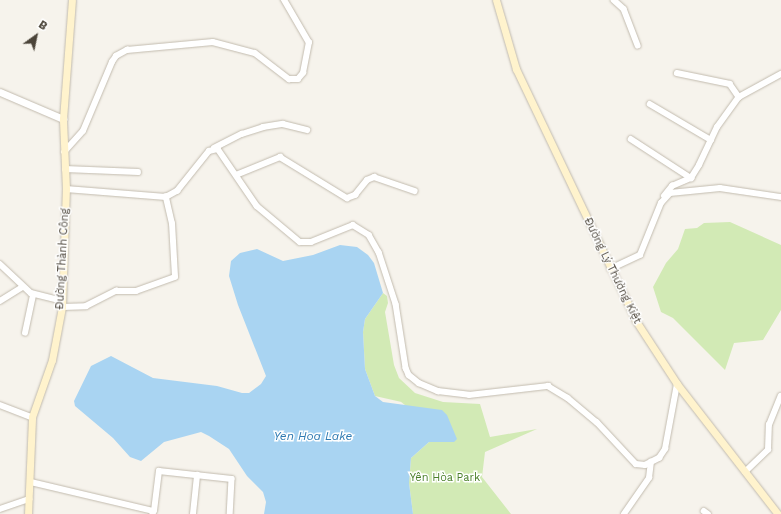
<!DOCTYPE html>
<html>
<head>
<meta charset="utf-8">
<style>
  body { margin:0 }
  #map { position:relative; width:781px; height:514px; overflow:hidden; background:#f6f3ec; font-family:"Work Sans",sans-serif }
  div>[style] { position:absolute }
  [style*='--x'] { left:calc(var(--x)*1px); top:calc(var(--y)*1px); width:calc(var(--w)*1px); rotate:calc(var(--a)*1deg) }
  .green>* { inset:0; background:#d2eab5 }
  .water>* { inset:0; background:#a9d4f2 }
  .roads { filter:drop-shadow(0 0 1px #c2bbae) drop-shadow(0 0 1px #c2bbae) }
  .minor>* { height:5.5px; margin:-2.75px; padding:0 2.75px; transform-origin:2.75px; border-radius:2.75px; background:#fff }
  .tertiary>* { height:7px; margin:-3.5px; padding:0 3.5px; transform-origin:3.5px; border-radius:3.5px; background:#fff }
  .secondary>* { height:7px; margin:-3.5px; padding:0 3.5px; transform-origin:3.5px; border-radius:3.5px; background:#fff3cd }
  span { translate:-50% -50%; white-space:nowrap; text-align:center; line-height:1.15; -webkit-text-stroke:3px #fff; paint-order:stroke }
  .street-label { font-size:11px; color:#4b4439 }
  .park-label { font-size:11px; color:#4a7f2a }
  .water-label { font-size:12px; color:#2e7ab2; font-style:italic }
  .north { position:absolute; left:16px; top:16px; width:40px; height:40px; -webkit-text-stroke:3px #fff; paint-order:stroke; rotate:33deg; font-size:11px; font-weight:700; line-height:16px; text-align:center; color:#4b4439 }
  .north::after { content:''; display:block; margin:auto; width:14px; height:18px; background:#4b4439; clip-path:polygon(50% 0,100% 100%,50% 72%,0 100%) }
</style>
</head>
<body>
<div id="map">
  <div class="green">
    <i style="clip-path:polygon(730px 222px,781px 245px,781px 310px,763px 340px,734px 343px,725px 370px,673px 318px,661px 312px,653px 287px,666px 263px,678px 249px,685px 229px,697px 228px,704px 223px)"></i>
    <i style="clip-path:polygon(383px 293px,387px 296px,388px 303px,385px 312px,394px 365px,399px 378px,415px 393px,443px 402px,480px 404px,490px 437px,537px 429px,485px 452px,482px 477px,511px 514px,413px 514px,409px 483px,411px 458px,429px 442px,454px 442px,401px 402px,406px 403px,375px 396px,365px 369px,363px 332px,365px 319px)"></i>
  </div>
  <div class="water">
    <i style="clip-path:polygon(340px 245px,357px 247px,368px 255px,374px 263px,383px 293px,365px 319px,363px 332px,365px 369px,375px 396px,383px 402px,442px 410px,447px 415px,457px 439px,454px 442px,429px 442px,411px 458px,409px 483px,413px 514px,264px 514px,266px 502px,263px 492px,247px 476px,229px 449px,209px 436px,201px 432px,164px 442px,141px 461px,130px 457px,113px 438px,75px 406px,74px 401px,91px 366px,111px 356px,153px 378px,217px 386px,242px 393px,249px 393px,261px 384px,266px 376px,238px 305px,229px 276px,231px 261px,240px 253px,257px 249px,283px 261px,313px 255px)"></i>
  </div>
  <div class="roads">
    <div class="minor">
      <i style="--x:614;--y:0;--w:13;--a:42"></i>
      <i style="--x:624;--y:9;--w:39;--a:69"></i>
      <i style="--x:677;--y:73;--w:54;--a:11.7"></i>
      <i style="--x:730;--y:84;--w:16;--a:55"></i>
      <i style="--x:650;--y:104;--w:71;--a:30.5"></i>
      <i style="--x:631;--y:139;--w:72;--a:33"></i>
      <i style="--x:214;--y:148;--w:31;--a:-27"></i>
      <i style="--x:242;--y:134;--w:22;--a:-18"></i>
      <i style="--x:263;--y:127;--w:20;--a:-9"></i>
      <i style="--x:283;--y:124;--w:25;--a:14"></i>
      <i style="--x:64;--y:152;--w:28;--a:-48"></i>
      <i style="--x:83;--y:131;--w:75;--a:-67.2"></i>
      <i style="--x:112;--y:62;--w:7;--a:-56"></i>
      <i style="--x:116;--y:56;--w:13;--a:-29"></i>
      <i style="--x:127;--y:50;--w:86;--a:-5.3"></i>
      <i style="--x:213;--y:42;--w:43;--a:14.7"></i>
      <i style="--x:255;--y:53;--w:43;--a:37.4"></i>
      <i style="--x:289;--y:79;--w:9;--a:0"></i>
      <i style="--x:298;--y:79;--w:8;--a:-50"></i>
      <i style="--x:303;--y:73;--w:31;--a:-79"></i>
      <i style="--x:309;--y:43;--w:50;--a:-120.2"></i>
      <i style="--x:65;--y:169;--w:73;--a:2.4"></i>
      <i style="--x:236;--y:175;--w:48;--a:-22.2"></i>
      <i style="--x:280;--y:157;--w:79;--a:31.5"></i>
      <i style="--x:347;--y:198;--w:9;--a:-21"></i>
      <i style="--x:355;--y:195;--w:19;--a:-51"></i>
      <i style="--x:367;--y:180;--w:8;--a:-23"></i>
      <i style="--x:374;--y:177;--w:43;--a:18.9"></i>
      <i style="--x:66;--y:189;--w:100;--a:4.6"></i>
      <i style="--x:166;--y:197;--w:13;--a:-29"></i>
      <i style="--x:177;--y:191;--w:51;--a:-51.3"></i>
      <i style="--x:209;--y:151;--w:9;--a:-13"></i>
      <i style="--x:218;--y:149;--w:69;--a:55.6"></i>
      <i style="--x:257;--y:206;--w:56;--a:39.9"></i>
      <i style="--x:300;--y:242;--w:11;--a:0"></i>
      <i style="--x:311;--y:242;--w:45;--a:-22"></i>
      <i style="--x:353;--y:225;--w:19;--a:32"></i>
      <i style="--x:369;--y:235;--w:20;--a:60"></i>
      <i style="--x:379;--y:252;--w:55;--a:71.9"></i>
      <i style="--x:396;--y:304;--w:65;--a:81.1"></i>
      <i style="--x:406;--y:368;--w:8;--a:67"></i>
      <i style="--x:409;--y:375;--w:13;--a:39"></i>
      <i style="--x:419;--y:383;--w:21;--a:23"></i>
      <i style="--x:438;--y:391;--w:31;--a:7"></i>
      <i style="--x:469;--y:395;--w:80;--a:-6.5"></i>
      <i style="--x:548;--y:386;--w:23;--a:31"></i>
      <i style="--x:568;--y:398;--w:38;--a:40"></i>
      <i style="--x:597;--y:422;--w:57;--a:47.1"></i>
      <i style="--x:636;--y:464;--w:9;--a:6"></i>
      <i style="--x:645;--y:465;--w:16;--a:-27"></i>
      <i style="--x:659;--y:458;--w:11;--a:-56"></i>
      <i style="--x:665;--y:449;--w:66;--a:-79.5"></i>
      <i style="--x:664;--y:196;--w:13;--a:-51"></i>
      <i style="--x:672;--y:186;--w:21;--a:-23"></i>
      <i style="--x:691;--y:178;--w:15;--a:-58"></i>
      <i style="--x:699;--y:165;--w:42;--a:-64.7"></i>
      <i style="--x:717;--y:127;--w:37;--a:-54"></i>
      <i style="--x:739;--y:97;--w:48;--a:-28.7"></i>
      <i style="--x:0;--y:264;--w:42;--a:43.1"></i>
      <i style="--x:31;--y:293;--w:32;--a:14"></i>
      <i style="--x:610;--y:269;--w:33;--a:-25"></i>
      <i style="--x:640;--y:255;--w:56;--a:-68"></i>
      <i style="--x:661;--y:203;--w:13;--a:-48"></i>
      <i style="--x:670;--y:193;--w:50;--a:-5.7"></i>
      <i style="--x:720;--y:188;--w:62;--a:8.4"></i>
      <i style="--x:0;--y:301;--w:26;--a:-32"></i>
      <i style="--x:62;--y:307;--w:24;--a:-2"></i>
      <i style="--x:86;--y:306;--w:34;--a:-27"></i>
      <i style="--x:116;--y:291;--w:20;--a:0"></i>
      <i style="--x:136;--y:291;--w:41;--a:-19.7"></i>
      <i style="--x:175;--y:277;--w:53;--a:-93.2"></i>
      <i style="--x:172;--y:224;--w:28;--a:-103"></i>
      <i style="--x:25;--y:333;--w:39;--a:-78"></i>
      <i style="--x:0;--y:405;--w:34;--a:21"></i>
      <i style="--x:745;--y:472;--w:32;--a:-44"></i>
      <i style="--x:768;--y:450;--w:25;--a:-88"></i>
      <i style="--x:769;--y:425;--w:31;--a:-68"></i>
      <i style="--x:31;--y:482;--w:126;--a:13.3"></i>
      <i style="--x:154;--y:511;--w:3;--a:108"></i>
      <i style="--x:0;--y:509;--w:31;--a:-19"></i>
      <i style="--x:154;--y:511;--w:40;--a:-82.9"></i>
      <i style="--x:159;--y:471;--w:73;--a:6.3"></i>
      <i style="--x:232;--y:479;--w:35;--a:93"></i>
      <i style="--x:704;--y:511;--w:5;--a:37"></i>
      <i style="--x:193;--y:514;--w:39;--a:-84"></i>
      <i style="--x:624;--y:514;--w:44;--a:-55.2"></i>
      <i style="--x:649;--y:478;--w:16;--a:-83"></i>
    </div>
    <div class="tertiary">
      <i style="--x:0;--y:92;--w:69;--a:23.2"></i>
    </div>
    <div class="secondary">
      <i style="--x:496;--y:0;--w:72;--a:73.8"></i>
      <i style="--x:516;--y:69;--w:279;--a:64.5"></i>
      <i style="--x:636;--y:321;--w:75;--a:56.9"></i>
      <i style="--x:677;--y:384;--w:165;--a:52.2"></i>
      <i style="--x:28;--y:514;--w:97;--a:-87.6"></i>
      <i style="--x:32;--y:417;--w:60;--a:-70.7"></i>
      <i style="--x:52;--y:360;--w:54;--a:-79.3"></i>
      <i style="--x:62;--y:307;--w:118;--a:-88.1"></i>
      <i style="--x:66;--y:189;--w:70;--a:-92.5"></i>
      <i style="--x:63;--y:119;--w:119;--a:-85.7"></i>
    </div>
  </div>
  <div class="street-label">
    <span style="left:63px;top:259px;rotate:-87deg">Đường Thành Công</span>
    <span style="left:612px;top:271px;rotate:64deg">Đường Lý Thường Kiệt</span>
  </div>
  <div class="park-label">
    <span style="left:445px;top:478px">Yên Hòa Park</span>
  </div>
  <div class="water-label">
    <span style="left:313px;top:437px">Yen Hoa Lake</span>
  </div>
  <div class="north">B</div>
</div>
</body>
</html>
